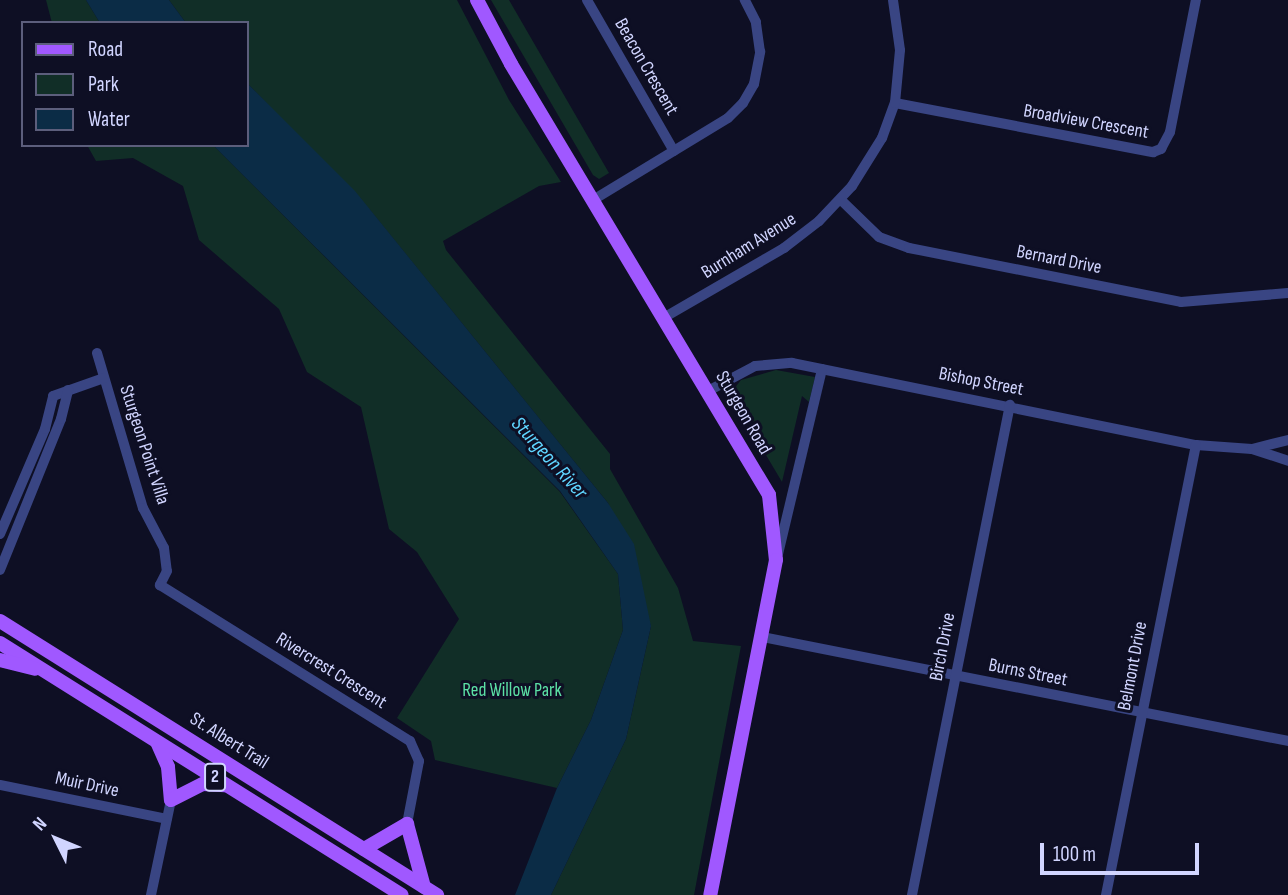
<!DOCTYPE html>
<html>
<head>
<meta charset="utf-8">
<style>
  body { margin:0 }
  #map { position:relative; width:1288px; height:895px; overflow:hidden; background:#0e0f24; font-family:"Sofia Sans Condensed",sans-serif }
  div>[style] { position:absolute }
  [style*='--x'] { left:calc(var(--x)*1px); top:calc(var(--y)*1px); width:calc(var(--w)*1px); rotate:calc(var(--a)*1deg) }
  .green>* { inset:0; background:#112e27 }
  .water>* { inset:0; background:#0b2c46 }
  .minor>* { height:10px; margin:-5px; padding:0 5px; transform-origin:5px; border-radius:5px; background:#394583 }
  .major>* { height:14px; margin:-7px; padding:0 7px; transform-origin:7px; border-radius:7px; background:#a058ff }
  span { translate:-50% -50%; white-space:nowrap; text-align:center; line-height:1.15; -webkit-text-stroke:6px #0e0f24; paint-order:stroke }
  .shield-label span { padding:2px 5px; background:#0e0f24; border:2px solid; border-radius:5px; -webkit-text-stroke-width:0 }
  .shield-label { font-size:18px; color:#d1d5ff; font-weight:700 }
  .street-label { font-size:19px; color:#d1d5ff }
  .park-label { font-size:19px; color:#5ce0a5 }
  .water-label { font-size:21px; color:#5fd5ff; font-style:italic }
  .legend { position:absolute; left:21px; top:21px; width:228px; height:126px; box-sizing:border-box; background:#0e0f24; border:2px solid #5c5e7c; margin:0; padding:9px 12px; list-style:none; font-size:21px; color:#d1d5ff }
  .legend li { display:flex; align-items:center; gap:14px; height:35px }
  .legend b { width:35px; border:2px solid #5c5e7c }
  .north { position:absolute; left:21px; top:804px; width:70px; height:70px; -webkit-text-stroke:5px #0e0f24; paint-order:stroke; rotate:313deg; font-size:19px; font-weight:700; line-height:28px; text-align:center; color:#d1d5ff }
  .north::after { content:''; display:block; margin:auto; width:24px; height:32px; background:#d1d5ff; clip-path:polygon(50% 0,100% 100%,50% 72%,0 100%) }
  .scale { position:absolute; left:1040px; top:843px; width:159px; height:32px; box-sizing:border-box; border:4px solid #d1d5ff; border-top:0; padding-left:9px; font-size:21px; line-height:24px; white-space:nowrap; color:#d1d5ff; -webkit-text-stroke:5px #0e0f24; paint-order:stroke }
</style>
</head>
<body>
<div id="map">
  <div class="green">
    <i style="clip-path:polygon(46px 0,86px 0,100px 23px,52px 23px)"></i>
    <i style="clip-path:polygon(169px 0,457px 0,509px 100px,561px 182px,539px 186px,443px 241px,446px 250px,610px 454px,610px 469px,678px 588px,693px 641px,741px 646px,694px 895px,551px 895px,626px 739px,651px 626px,608px 503px,370px 210px,247px 83px,247px 23px,186px 23px)"></i>
    <i style="clip-path:polygon(491px 0,509px 0,609px 173px,599px 179px,593px 175px)"></i>
    <i style="clip-path:polygon(87px 145px,213px 145px,560px 492px,618px 574px,623px 630px,591px 720px,557px 788px,435px 760px,431px 741px,397px 718px,459px 619px,417px 552px,389px 529px,361px 407px,307px 372px,279px 309px,199px 240px,183px 186px,133px 158px,96px 161px)"></i>
    <i style="clip-path:polygon(776px 370px,815px 377px,809px 402px,802px 396px,782px 482px,730px 394px,741px 380px)"></i>
  </div>
  <div class="water">
    <i style="clip-path:polygon(86px 0,169px 0,186px 23px,100px 23px)"></i>
    <i style="clip-path:polygon(247px 83px,355px 191px,608px 503px,634px 544px,651px 626px,626px 739px,551px 895px,515px 895px,557px 788px,591px 720px,623px 630px,618px 574px,560px 491px,213px 145px,247px 145px)"></i>
  </div>
  <div class="minor">
    <i style="--x:587;--y:0;--w:174;--a:60.1"></i>
    <i style="--x:895;--y:103;--w:263;--a:10.8"></i>
    <i style="--x:1153;--y:152;--w:9;--a:-21"></i>
    <i style="--x:1161;--y:149;--w:19;--a:-62"></i>
    <i style="--x:1170;--y:132;--w:135;--a:-78.9"></i>
    <i style="--x:593;--y:200;--w:158;--a:-31.3"></i>
    <i style="--x:728;--y:118;--w:21;--a:-45"></i>
    <i style="--x:743;--y:103;--w:22;--a:-60"></i>
    <i style="--x:754;--y:84;--w:33;--a:-79"></i>
    <i style="--x:760;--y:52;--w:30;--a:-98"></i>
    <i style="--x:756;--y:22;--w:25;--a:-117"></i>
    <i style="--x:841;--y:200;--w:53;--a:44.2"></i>
    <i style="--x:879;--y:237;--w:32;--a:20"></i>
    <i style="--x:909;--y:248;--w:277;--a:11.2"></i>
    <i style="--x:1181;--y:302;--w:107;--a:-4.8"></i>
    <i style="--x:665;--y:317;--w:138;--a:-30.1"></i>
    <i style="--x:784;--y:248;--w:44;--a:-37.6"></i>
    <i style="--x:819;--y:221;--w:48;--a:-46.7"></i>
    <i style="--x:852;--y:186;--w:57;--a:-58"></i>
    <i style="--x:882;--y:138;--w:37;--a:-70"></i>
    <i style="--x:895;--y:103;--w:53;--a:-84.6"></i>
    <i style="--x:900;--y:50;--w:50;--a:-98"></i>
    <i style="--x:97;--y:353;--w:162;--a:73.5"></i>
    <i style="--x:143;--y:508;--w:45;--a:62.3"></i>
    <i style="--x:164;--y:548;--w:23;--a:83"></i>
    <i style="--x:167;--y:571;--w:16;--a:117"></i>
    <i style="--x:160;--y:585;--w:295;--a:32"></i>
    <i style="--x:410;--y:741;--w:22;--a:66"></i>
    <i style="--x:419;--y:761;--w:64;--a:100.8"></i>
    <i style="--x:708;--y:391;--w:53;--a:-28"></i>
    <i style="--x:755;--y:366;--w:37;--a:-5"></i>
    <i style="--x:792;--y:363;--w:412;--a:11.5"></i>
    <i style="--x:1196;--y:445;--w:56;--a:4.1"></i>
    <i style="--x:1252;--y:449;--w:38;--a:18"></i>
    <i style="--x:1252;--y:449;--w:37;--a:-14"></i>
    <i style="--x:0;--y:534;--w:114;--a:-66.8"></i>
    <i style="--x:45;--y:429;--w:34;--a:-76"></i>
    <i style="--x:53;--y:396;--w:54;--a:-19.4"></i>
    <i style="--x:778;--y:554;--w:190;--a:-76.6"></i>
    <i style="--x:0;--y:570;--w:163;--a:-68"></i>
    <i style="--x:61;--y:419;--w:30;--a:-76"></i>
    <i style="--x:762;--y:637;--w:536;--a:11.18"></i>
    <i style="--x:0;--y:785;--w:170;--a:11.5"></i>
    <i style="--x:151;--y:895;--w:97;--a:-78.1"></i>
    <i style="--x:912;--y:895;--w:500;--a:-78.7"></i>
    <i style="--x:1106;--y:895;--w:459;--a:-78.7"></i>
  </div>
  <div class="major">
    <i style="--x:477;--y:0;--w:72;--a:62"></i>
    <i style="--x:511;--y:64;--w:502;--a:59.09"></i>
    <i style="--x:769;--y:495;--w:65;--a:83.9"></i>
    <i style="--x:776;--y:560;--w:341;--a:101.1"></i>
    <i style="--x:0;--y:621;--w:516;--a:32.09"></i>
    <i style="--x:0;--y:643;--w:474;--a:32.1"></i>
    <i style="--x:0;--y:660;--w:36;--a:14"></i>
    <i style="--x:157;--y:742;--w:27;--a:66"></i>
    <i style="--x:168;--y:767;--w:33;--a:85"></i>
    <i style="--x:171;--y:800;--w:36;--a:-27"></i>
    <i style="--x:203;--y:784;--w:22;--a:3"></i>
    <i style="--x:364;--y:849;--w:50;--a:-30.2"></i>
    <i style="--x:407;--y:824;--w:65;--a:74.9"></i>
  </div>
  <div class="shield-label">
    <span style="left:215px;top:777px">2</span>
  </div>
  <div class="street-label">
    <span style="left:646px;top:67px;rotate:60deg">Beacon Crescent</span>
    <span style="left:1086px;top:122px;rotate:10deg">Broadview Crescent</span>
    <span style="left:749px;top:246px;rotate:-32deg">Burnham Avenue</span>
    <span style="left:1059px;top:260px;rotate:11deg">Bernard Drive</span>
    <span style="left:981px;top:382px;rotate:11deg">Bishop Street</span>
    <span style="left:743px;top:413px;rotate:60deg">Sturgeon Road</span>
    <span style="left:144px;top:445px;rotate:72deg">Sturgeon Point Villa</span>
    <span style="left:943px;top:647px;rotate:-79deg">Birch Drive</span>
    <span style="left:1133px;top:666px;rotate:-79deg">Belmont Drive</span>
    <span style="left:331px;top:671px;rotate:32deg">Rivercrest Crescent</span>
    <span style="left:1028px;top:673px;rotate:11deg">Burns Street</span>
    <span style="left:229px;top:741px;rotate:32deg">St. Albert Trail</span>
    <span style="left:87px;top:785px;rotate:12deg">Muir Drive</span>
  </div>
  <div class="park-label">
    <span style="left:512px;top:691px">Red Willow Park</span>
  </div>
  <div class="water-label">
    <span style="left:549px;top:458px;rotate:48deg">Sturgeon River</span>
  </div>
  <ul class="legend">
  <li><b style="height:9px;background:#a058ff"></b>Road</li>
  <li><b style="height:19px;background:#112e27"></b>Park</li>
  <li><b style="height:19px;background:#0b2c46"></b>Water</li>
  </ul>
  <div class="north">N</div>
  <div class="scale">100 m</div>
</div>
</body>
</html>
